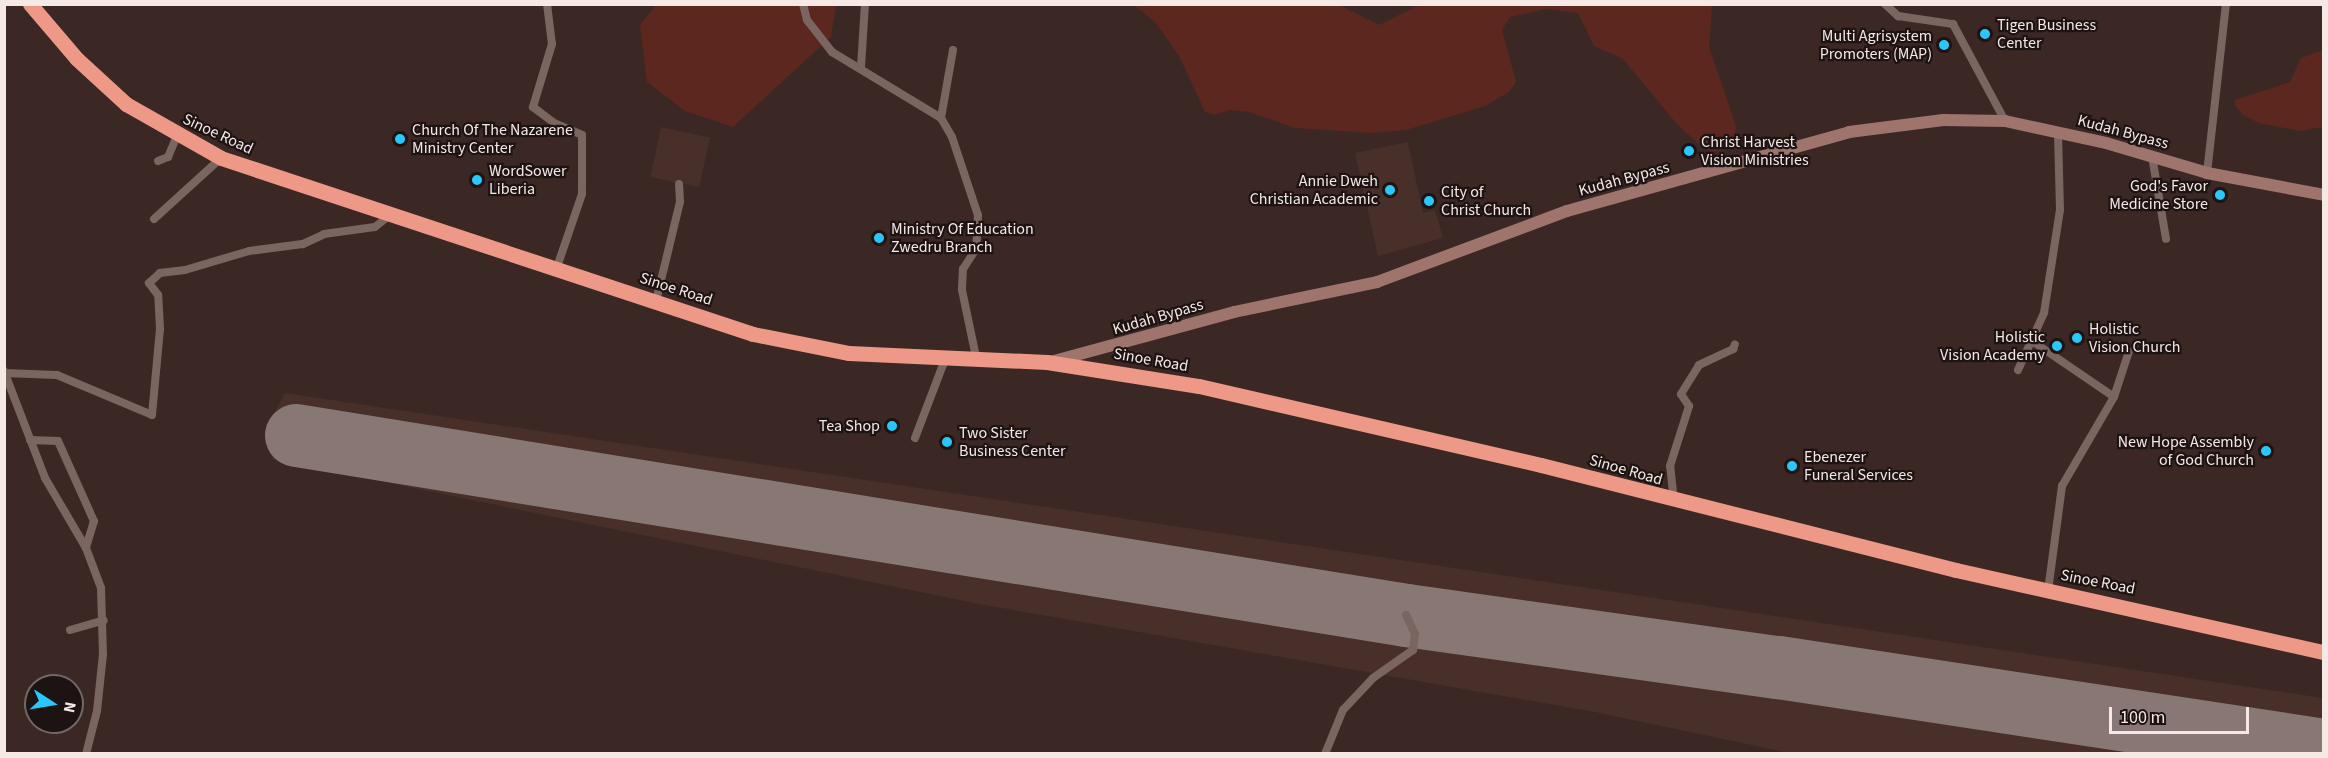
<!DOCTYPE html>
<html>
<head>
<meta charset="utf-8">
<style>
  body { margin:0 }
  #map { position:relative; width:2328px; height:758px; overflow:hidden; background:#3b2825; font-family:"Source Sans 3",sans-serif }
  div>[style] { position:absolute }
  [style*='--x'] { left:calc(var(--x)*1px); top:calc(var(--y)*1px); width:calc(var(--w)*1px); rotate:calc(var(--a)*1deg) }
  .built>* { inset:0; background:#482f2a; transform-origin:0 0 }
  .green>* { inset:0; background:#5b271e }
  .runway>* { height:63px; margin:-31.5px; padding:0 31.5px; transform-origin:31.5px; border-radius:31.5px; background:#887774 }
  .street>* { height:8px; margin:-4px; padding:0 4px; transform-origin:4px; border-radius:4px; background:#7b6560 }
  .secondary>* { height:12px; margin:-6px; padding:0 6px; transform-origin:6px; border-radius:6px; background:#9e746c }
  .highway>* { height:15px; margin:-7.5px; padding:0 7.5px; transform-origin:7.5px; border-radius:7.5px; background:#ee9887 }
  .dots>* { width:16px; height:16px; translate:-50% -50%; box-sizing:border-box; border:3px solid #1c1312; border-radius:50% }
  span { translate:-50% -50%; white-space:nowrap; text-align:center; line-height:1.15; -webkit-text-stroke:4.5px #1c1312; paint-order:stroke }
  .poi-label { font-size:16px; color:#f5e8e5 }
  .left { translate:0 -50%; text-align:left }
  .right { translate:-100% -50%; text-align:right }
  .street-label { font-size:16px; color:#f5e8e5 }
  .frame { position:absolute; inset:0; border:6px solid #f5e8e5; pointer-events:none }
  .north { position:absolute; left:24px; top:674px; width:60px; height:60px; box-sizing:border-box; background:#1c1312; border:2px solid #736866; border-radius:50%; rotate:102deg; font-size:16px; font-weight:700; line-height:24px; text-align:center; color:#f5e8e5 }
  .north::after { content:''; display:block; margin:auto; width:21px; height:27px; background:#28c8ff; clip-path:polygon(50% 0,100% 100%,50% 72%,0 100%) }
  .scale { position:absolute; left:2109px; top:707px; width:140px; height:27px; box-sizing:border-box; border:3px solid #f5e8e5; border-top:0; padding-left:8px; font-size:18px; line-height:21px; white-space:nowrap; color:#f5e8e5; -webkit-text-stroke:4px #1c1312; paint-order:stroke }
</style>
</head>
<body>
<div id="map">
  <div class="built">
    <i style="left:661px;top:127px;width:50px;height:51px;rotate:12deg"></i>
    <i style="clip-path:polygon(1408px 142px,1423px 213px,1435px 210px,1443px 238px,1378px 256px,1355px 153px)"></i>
    <i style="clip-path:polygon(285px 393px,2323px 698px,2323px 753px,1789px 753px,1595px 712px,979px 604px,272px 459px,267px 426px)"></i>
  </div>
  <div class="green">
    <i style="clip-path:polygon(656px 5px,836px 5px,831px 37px,733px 127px,685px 111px,647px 82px,640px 25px)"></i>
    <i style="clip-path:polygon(1134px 5px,1339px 5px,1379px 25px,1419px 5px,1712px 5px,1709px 47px,1736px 126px,1735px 137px,1727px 150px,1711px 152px,1701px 146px,1677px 124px,1623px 59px,1594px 46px,1578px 13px,1546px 9px,1510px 17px,1502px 30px,1516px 82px,1509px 92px,1485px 106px,1406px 130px,1373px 133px,1295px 128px,1249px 112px,1230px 110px,1214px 115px,1205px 112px,1179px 56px,1156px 23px)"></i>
    <i style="clip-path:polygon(2323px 50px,2323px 127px,2300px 131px,2259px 123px,2243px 115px,2235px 105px,2235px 100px,2290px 82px,2301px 58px)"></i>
  </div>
  <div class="runway">
    <i style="--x:296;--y:435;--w:1124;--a:9.21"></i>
    <i style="--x:1406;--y:615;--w:376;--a:8"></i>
    <i style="--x:1778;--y:667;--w:552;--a:8.64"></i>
  </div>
  <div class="street">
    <i style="--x:547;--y:4;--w:40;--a:82.9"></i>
    <i style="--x:552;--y:44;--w:66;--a:106.8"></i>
    <i style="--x:533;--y:107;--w:26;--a:37"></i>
    <i style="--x:554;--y:123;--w:30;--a:23"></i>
    <i style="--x:582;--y:135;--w:59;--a:90"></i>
    <i style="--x:582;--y:194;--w:80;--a:108.9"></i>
    <i style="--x:803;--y:4;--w:16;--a:76"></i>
    <i style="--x:807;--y:20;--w:41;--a:52"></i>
    <i style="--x:832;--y:52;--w:127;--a:31.2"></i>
    <i style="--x:941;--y:118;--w:22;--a:60"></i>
    <i style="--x:952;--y:137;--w:82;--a:71.6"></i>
    <i style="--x:978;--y:215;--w:34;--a:93"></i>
    <i style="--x:976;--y:249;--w:24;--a:123"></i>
    <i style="--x:963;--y:269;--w:21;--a:93"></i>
    <i style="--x:962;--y:290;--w:68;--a:78.2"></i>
    <i style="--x:1885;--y:4;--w:18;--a:43"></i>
    <i style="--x:1898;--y:16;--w:56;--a:8.3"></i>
    <i style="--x:1953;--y:24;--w:110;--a:61.8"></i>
    <i style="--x:861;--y:67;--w:63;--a:-86.4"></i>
    <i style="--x:941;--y:118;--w:69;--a:-80"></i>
    <i style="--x:2152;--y:156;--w:84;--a:80.4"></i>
    <i style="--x:158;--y:161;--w:11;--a:-22"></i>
    <i style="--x:168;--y:157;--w:23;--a:-67"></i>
    <i style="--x:2207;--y:173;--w:170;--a:-83.6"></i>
    <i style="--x:154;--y:219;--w:91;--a:-42.3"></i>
    <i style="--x:656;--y:301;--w:102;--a:-76.4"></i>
    <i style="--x:680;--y:202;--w:18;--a:-93"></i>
    <i style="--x:2032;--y:341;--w:99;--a:34.3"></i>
    <i style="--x:2018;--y:370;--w:63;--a:-65.5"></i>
    <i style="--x:2044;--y:313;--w:104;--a:-81.2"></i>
    <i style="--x:2060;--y:210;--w:78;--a:-91.5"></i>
    <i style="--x:4;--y:371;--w:115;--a:69"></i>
    <i style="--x:45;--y:478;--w:81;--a:59.6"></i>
    <i style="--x:86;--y:548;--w:43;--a:69.4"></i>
    <i style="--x:101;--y:588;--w:66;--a:88.3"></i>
    <i style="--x:103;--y:654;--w:57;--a:96"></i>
    <i style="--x:97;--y:711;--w:44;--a:104.3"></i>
    <i style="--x:4;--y:373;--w:53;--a:2.2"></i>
    <i style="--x:57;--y:375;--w:103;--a:22.8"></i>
    <i style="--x:152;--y:415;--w:86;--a:-84.7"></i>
    <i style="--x:160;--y:329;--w:34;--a:-93"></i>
    <i style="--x:158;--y:295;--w:15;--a:-127"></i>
    <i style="--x:149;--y:283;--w:15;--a:-42"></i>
    <i style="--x:160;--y:273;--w:25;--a:-7"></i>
    <i style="--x:185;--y:270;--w:67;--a:-16.5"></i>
    <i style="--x:249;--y:251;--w:54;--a:-7.4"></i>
    <i style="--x:303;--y:244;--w:23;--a:-25"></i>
    <i style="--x:324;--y:234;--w:51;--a:-7.8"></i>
    <i style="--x:375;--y:227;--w:19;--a:-39"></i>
    <i style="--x:915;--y:438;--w:87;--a:-69.1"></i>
    <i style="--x:30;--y:440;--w:28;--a:2"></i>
    <i style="--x:58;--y:441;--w:88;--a:65.8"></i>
    <i style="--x:94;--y:521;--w:28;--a:107"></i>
    <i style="--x:1674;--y:502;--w:36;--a:-96"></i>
    <i style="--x:1670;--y:466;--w:63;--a:-72.4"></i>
    <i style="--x:1689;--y:406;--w:14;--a:-124"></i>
    <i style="--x:1681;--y:394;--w:34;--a:-58"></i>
    <i style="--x:1699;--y:365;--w:38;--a:-25"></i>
    <i style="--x:1733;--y:349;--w:5;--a:-68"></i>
    <i style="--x:2048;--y:591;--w:106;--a:-82.4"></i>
    <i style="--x:2062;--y:486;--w:103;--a:-59.7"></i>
    <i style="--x:2114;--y:397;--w:48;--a:-71.9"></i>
    <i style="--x:70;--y:630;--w:35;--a:-16"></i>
    <i style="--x:1325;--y:754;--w:48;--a:-67.8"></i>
    <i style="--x:1343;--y:710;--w:44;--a:-46.8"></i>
    <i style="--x:1373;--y:678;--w:49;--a:-35"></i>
    <i style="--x:1413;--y:650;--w:16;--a:-83"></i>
    <i style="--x:1415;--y:634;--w:21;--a:-115"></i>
  </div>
  <div class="secondary">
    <i style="--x:1054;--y:361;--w:187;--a:-15.2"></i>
    <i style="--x:1234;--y:312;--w:146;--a:-11.8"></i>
    <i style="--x:1377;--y:282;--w:203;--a:-20.5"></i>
    <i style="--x:1567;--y:211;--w:293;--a:-15.6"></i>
    <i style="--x:1849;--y:132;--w:95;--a:-7.3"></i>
    <i style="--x:1943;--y:120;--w:62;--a:0.9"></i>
    <i style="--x:2005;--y:121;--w:103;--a:12.3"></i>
    <i style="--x:2106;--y:143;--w:105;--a:16.5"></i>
    <i style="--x:2207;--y:173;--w:119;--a:10.6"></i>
  </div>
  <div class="highway">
    <i style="--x:30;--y:4;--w:72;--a:49.5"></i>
    <i style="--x:77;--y:59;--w:67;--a:42.6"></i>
    <i style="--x:126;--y:104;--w:109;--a:29.6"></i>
    <i style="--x:221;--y:158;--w:560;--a:18.31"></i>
    <i style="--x:753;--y:334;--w:98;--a:11.2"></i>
    <i style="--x:849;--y:353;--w:198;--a:2.6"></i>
    <i style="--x:1047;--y:362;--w:154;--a:9"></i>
    <i style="--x:1199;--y:386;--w:351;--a:13"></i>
    <i style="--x:1541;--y:465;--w:428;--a:14.2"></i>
    <i style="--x:1956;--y:570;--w:377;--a:12.6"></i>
  </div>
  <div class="dots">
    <i style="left:1985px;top:34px;background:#28c8ff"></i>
    <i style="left:1944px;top:45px;background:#28c8ff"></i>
    <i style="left:400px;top:139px;background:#28c8ff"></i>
    <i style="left:1689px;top:151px;background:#28c8ff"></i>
    <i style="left:477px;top:180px;background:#28c8ff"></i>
    <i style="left:1390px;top:190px;background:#28c8ff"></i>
    <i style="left:2220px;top:195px;background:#28c8ff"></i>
    <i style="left:1429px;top:201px;background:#28c8ff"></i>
    <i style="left:879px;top:238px;background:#28c8ff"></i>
    <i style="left:2077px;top:338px;background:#28c8ff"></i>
    <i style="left:2057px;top:346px;background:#28c8ff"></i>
    <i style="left:892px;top:426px;background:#28c8ff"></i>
    <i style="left:947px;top:442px;background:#28c8ff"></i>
    <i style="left:2266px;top:451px;background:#28c8ff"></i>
    <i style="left:1792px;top:466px;background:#28c8ff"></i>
  </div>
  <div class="poi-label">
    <span class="left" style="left:1997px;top:34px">Tigen Business<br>Center</span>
    <span class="right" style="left:1932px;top:45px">Multi Agrisystem<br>Promoters (MAP)</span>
    <span class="left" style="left:412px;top:139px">Church Of The Nazarene<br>Ministry Center</span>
    <span class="left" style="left:1701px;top:151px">Christ Harvest<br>Vision Ministries</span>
    <span class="left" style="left:489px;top:180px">WordSower<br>Liberia</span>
    <span class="right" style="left:1378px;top:190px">Annie Dweh<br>Christian Academic</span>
    <span class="right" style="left:2208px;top:195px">God's Favor<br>Medicine Store</span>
    <span class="left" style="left:1441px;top:201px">City of<br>Christ Church</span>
    <span class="left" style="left:891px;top:238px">Ministry Of Education<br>Zwedru Branch</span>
    <span class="left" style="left:2089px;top:338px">Holistic<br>Vision Church</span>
    <span class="right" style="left:2045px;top:346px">Holistic<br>Vision Academy</span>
    <span class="right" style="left:880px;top:426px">Tea Shop</span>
    <span class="left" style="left:959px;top:442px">Two Sister<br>Business Center</span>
    <span class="right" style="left:2254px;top:451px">New Hope Assembly<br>of God Church</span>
    <span class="left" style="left:1804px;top:466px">Ebenezer<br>Funeral Services</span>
  </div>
  <div class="street-label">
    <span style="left:2123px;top:132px;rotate:15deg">Kudah Bypass</span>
    <span style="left:218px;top:134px;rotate:25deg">Sinoe Road</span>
    <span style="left:1624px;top:179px;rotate:-15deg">Kudah Bypass</span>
    <span style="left:676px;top:289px;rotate:18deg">Sinoe Road</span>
    <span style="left:1158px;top:317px;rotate:-16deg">Kudah Bypass</span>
    <span style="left:1151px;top:360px;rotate:10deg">Sinoe Road</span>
    <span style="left:1626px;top:470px;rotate:16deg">Sinoe Road</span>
    <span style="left:2098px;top:582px;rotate:11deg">Sinoe Road</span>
  </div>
  <div class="frame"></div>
  <div class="north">N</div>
  <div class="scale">100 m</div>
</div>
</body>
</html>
